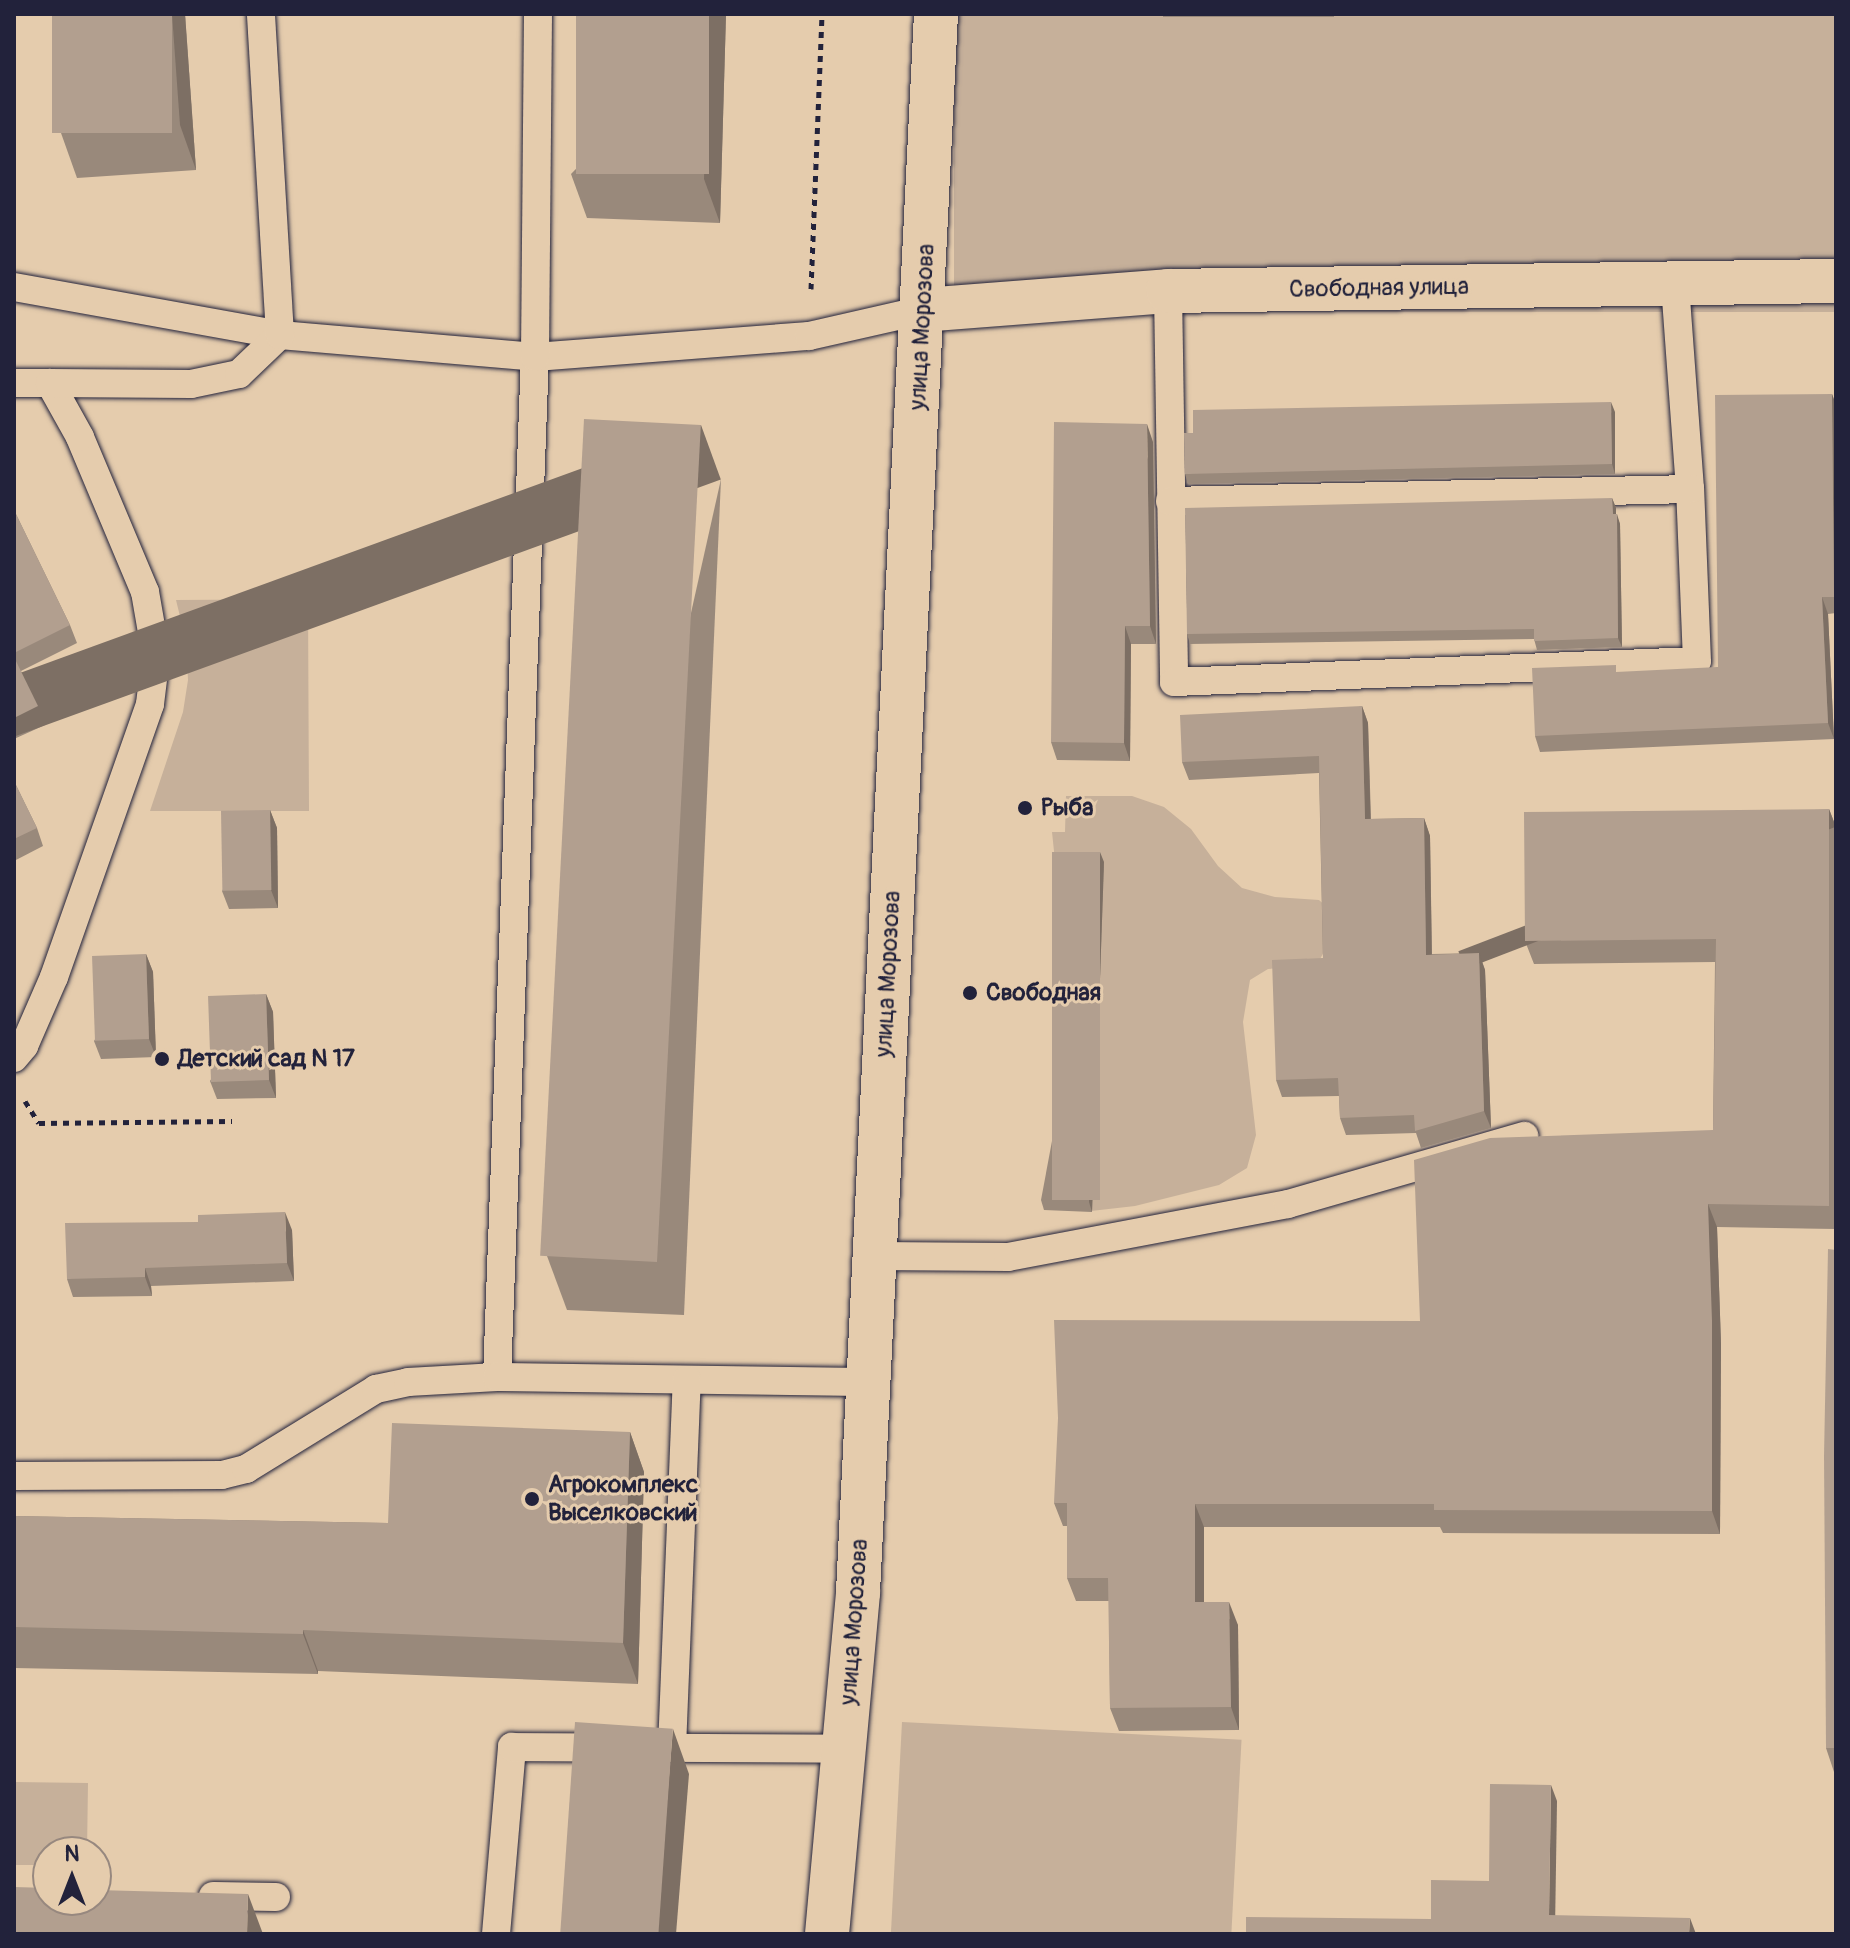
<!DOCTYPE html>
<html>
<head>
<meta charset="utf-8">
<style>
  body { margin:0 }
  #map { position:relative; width:1850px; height:1948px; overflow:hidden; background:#e5ccad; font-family:Pangolin,sans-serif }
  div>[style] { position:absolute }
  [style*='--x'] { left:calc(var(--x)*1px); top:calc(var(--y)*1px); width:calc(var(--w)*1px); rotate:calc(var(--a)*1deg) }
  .green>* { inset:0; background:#c6b09a; transform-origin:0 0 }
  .path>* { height:5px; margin-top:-2.5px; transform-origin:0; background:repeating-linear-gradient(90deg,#22223b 0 6px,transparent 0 12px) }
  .roads { filter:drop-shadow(0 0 2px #22223b) drop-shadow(0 0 2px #22223b) }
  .lane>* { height:28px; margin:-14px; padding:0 14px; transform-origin:14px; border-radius:14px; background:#e5ccad }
  .street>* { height:44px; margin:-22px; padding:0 22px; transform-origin:22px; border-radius:22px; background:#e5ccad }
  .secondary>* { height:44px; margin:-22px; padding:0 22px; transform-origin:22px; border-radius:22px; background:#e5ccad }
  .wall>* { inset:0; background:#99897b; transform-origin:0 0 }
  .shaded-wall>* { inset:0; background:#7d6f64; transform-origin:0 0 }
  .building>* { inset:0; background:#b29f8f; transform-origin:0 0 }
  .dots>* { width:22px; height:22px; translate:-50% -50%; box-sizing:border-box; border:4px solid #e5ccad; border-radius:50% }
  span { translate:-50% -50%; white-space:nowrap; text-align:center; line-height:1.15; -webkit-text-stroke:6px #e5ccad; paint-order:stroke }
  .street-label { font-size:24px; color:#22223b }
  .poi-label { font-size:24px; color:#22223b; font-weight:700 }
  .left { translate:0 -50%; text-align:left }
  .frame { position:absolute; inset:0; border:16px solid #22223b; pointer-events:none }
  .north { position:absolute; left:32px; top:1836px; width:80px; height:80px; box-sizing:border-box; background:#e5ccad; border:2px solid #97887f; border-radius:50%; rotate:0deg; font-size:22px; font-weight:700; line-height:32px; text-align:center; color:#22223b }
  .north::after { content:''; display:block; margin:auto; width:28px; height:36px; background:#22223b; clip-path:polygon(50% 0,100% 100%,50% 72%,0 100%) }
</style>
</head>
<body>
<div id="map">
  <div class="green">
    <i style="left:954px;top:14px;width:882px;height:298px"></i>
    <i style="clip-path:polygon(308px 599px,309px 811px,150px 811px,183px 712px,188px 680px,186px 641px,176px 600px)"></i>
    <i style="clip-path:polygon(1066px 796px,1132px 796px,1164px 807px,1191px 829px,1218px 866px,1242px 888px,1275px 897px,1319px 900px,1329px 909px,1328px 944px,1317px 965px,1268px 969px,1250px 980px,1243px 1022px,1256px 1135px,1247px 1168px,1219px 1185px,1135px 1206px,1091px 1211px,1104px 862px,1055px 861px,1052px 832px,1065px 832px)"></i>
    <i style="left:902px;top:1722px;width:340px;height:213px;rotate:3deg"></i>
    <i style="clip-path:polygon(14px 1782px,88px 1783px,87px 1852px,48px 1852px,48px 1865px,14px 1865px)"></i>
  </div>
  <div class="path">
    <i style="--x:811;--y:289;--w:275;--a:-87.7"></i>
    <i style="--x:25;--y:1101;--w:26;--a:58"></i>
    <i style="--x:39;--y:1123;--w:193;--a:-0.6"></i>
  </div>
  <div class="roads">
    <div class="lane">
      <i style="--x:14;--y:287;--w:270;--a:10.2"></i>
      <i style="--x:280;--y:335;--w:256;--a:4.9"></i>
      <i style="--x:535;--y:357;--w:275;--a:-4.4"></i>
      <i style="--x:809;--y:336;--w:117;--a:-12.8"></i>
      <i style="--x:1168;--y:291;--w:391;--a:89.1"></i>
      <i style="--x:1174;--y:682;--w:523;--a:-2.3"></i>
      <i style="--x:1697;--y:661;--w:172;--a:-92.3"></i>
      <i style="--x:1690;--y:489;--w:207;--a:-94.2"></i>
      <i style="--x:14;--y:383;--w:36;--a:0"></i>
      <i style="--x:1170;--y:501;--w:520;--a:-1.32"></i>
      <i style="--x:14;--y:1058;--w:16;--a:-50"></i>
      <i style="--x:24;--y:1046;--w:75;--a:-66.5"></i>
      <i style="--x:54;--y:977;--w:289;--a:-70.6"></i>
      <i style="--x:150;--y:704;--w:49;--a:-83"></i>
      <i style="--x:156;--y:655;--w:64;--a:-99.9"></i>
      <i style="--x:145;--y:592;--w:168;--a:-112.8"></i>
      <i style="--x:80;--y:437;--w:62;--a:-119.1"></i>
      <i style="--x:50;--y:383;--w:141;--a:0.4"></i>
      <i style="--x:191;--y:384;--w:49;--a:-11.8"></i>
      <i style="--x:239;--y:374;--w:57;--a:-43.6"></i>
      <i style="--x:280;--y:335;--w:322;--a:-93.4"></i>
      <i style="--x:874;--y:1256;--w:134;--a:0.4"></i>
      <i style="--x:1008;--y:1257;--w:285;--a:-10.7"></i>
      <i style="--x:1288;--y:1204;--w:246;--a:-16.1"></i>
      <i style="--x:497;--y:1377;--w:1021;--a:-87.87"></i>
      <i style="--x:535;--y:357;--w:343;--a:-89.5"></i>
      <i style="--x:14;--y:1476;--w:208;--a:-0.3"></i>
      <i style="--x:222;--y:1475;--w:25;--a:-14"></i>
      <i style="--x:246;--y:1469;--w:153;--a:-31.6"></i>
      <i style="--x:376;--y:1389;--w:33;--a:-12"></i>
      <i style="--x:408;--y:1382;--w:89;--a:-3.2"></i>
      <i style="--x:497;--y:1377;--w:369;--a:0.8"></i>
      <i style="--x:672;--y:1748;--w:368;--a:-87.7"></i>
      <i style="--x:213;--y:1896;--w:63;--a:0.9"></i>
      <i style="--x:496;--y:1934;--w:188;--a:-85.1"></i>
      <i style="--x:512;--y:1747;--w:332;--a:0.3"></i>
    </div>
    <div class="street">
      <i style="--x:923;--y:310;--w:246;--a:-4.4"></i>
      <i style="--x:1168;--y:291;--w:668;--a:-0.86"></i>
    </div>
    <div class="secondary">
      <i style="--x:827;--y:1934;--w:343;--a:-84.8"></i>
      <i style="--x:858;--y:1592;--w:1580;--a:-87.17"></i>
    </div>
  </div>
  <div class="wall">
    <i style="clip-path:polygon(52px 14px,185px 14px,196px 170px,77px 178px,61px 133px)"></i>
    <i style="clip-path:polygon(726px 14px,720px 223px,587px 218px,571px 174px)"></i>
    <i style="left:1163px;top:14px;width:171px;height:3px"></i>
    <i style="clip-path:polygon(1832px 394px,1836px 405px,1836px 613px,1828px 614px,1834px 739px,1540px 752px,1535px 736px,1718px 667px)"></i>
    <i style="clip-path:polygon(1615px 412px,1615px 474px,1188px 484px,1185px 474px)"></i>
    <i style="clip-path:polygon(1153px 442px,1156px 644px,1131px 644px,1130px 761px,1057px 760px,1051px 742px)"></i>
    <i style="clip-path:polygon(721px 479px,684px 1315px,567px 1310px,547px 1256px)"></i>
    <i style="clip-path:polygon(1612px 498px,1616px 508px,1616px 514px,1620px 524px,1622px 647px,1537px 650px,1534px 639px,1190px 644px,1187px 634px)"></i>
    <i style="clip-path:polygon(14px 510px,70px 625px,77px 643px,21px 671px,38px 706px,45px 725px,14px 739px)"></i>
    <i style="clip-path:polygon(1362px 706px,1368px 723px,1371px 819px,1424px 818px,1430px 836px,1432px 954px,1479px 953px,1485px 970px,1491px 1128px,1421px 1148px,1416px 1133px,1346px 1135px,1340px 1118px,1339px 1096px,1282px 1097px,1276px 1080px,1323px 958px,1319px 773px,1189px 780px,1182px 762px)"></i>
    <i style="clip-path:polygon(14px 781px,37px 828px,43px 846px,14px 861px)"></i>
    <i style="clip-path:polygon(1829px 809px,1836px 827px,1836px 1229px,1717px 1227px,1721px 1344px,1720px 1534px,1443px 1533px,1440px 1527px,1204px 1527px,1204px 1602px,1238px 1625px,1239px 1730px,1119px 1731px,1110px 1708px,1109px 1601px,1076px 1601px,1067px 1578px,1067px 1526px,1063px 1526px,1054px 1503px,1420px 1321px,1713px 1130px,1715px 962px,1534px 964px,1525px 941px)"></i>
    <i style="clip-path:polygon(270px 810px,277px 828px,278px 908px,229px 909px,222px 891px)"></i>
    <i style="clip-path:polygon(1104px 862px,1092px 1212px,1044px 1210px,1041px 1200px)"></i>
    <i style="clip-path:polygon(146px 954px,153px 972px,156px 1057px,101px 1059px,94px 1041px)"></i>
    <i style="clip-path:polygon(266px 994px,273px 1012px,276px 1098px,217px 1099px,210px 1081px)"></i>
    <i style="clip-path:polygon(292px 1230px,294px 1281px,151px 1286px,152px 1296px,73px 1297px,67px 1279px)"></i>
    <i style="clip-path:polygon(1836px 1250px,1836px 1772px,1834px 1772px,1826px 1748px)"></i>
    <i style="clip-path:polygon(630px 1432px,644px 1472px,638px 1684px,318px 1671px,318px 1674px,14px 1668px,14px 1516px,388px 1523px)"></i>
  </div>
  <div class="shaded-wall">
    <i style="clip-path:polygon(172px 14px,185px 14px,196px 170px,180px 125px)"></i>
    <i style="clip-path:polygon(709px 14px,726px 14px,720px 223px,704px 179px)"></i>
    <i style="clip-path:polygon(1832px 394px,1836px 405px,1836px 603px,1834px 597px)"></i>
    <i style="clip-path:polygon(1611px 402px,1615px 412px,1615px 474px,1612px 464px)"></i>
    <i style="clip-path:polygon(1147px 424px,1153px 442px,1156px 644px,1150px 626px)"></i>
    <i style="left:701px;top:425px;width:58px;height:837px;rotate:70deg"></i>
    <i style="clip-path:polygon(1612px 498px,1616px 508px,1616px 524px,1613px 514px)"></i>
    <i style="clip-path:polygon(1617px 514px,1620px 524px,1622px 647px,1618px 638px)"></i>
    <i style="clip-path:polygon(1822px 597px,1828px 614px,1834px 739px,1828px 723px)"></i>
    <i style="clip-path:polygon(1125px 626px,1131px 644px,1130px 761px,1124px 743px)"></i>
    <i style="clip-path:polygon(1362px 706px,1368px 723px,1371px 836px,1365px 819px)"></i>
    <i style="left:1829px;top:809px;width:19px;height:397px;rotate:69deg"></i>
    <i style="clip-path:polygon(270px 810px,277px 828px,278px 908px,271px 890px)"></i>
    <i style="clip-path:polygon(1424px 818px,1430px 836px,1432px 972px,1426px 955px)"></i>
    <i style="clip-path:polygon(1100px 852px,1104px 862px,1092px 1212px,1089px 1202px)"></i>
    <i style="clip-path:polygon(1479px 953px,1485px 970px,1491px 1128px,1484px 1111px)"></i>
    <i style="clip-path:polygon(146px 954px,153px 972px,156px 1057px,149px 1039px)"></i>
    <i style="clip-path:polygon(266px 994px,273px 1012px,276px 1098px,269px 1080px)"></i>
    <i style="clip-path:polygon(1708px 1204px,1717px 1227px,1721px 1344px,1720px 1534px,1712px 1511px)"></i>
    <i style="clip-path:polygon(285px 1212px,292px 1230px,294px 1281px,287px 1263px)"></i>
    <i style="clip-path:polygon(145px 1268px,151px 1286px,152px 1296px,145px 1277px)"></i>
    <i style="clip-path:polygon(630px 1432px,644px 1472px,638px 1684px,623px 1643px)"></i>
    <i style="clip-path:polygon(1195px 1504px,1204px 1527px,1204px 1626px,1195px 1602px)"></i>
    <i style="clip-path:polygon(1229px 1602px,1238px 1625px,1239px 1730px,1231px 1707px)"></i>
    <i style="clip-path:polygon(303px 1630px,318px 1671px,318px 1674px,303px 1634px)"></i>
    <i style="clip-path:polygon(673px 1729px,689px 1774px,676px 1934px,656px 1934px)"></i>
    <i style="clip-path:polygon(1551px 1785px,1557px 1801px,1555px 1930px,1549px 1915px)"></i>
    <i style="clip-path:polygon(248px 1894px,263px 1934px,247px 1934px)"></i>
    <i style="clip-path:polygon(1690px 1918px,1696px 1934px,1689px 1934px)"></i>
  </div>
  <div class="building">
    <i style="left:52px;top:14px;width:120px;height:119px"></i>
    <i style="left:576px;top:14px;width:133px;height:160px"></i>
    <i style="clip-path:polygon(1832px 394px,1834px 597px,1822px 597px,1828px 723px,1535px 736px,1532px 668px,1616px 665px,1616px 672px,1718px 667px,1715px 395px)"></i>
    <i style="clip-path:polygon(1611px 402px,1612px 464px,1185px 474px,1184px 433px,1193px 433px,1193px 410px)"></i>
    <i style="left:584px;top:419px;width:117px;height:838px;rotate:3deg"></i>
    <i style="clip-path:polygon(1054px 422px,1147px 424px,1150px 626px,1125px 626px,1124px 743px,1051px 742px)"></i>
    <i style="clip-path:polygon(1612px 498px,1613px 514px,1617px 514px,1618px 638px,1534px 641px,1534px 629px,1187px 634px,1185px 508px)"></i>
    <i style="clip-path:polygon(14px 510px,70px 625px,14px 653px)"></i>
    <i style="clip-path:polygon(14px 657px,38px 706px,14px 718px)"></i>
    <i style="clip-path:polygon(1362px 706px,1365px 819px,1424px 818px,1426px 955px,1479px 953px,1484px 1111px,1415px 1131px,1414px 1115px,1340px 1118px,1338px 1078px,1276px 1080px,1272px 960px,1323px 958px,1319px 756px,1182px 762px,1180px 715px)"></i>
    <i style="clip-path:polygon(14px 781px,37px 828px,14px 839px)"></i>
    <i style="clip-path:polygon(1829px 809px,1829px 1206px,1708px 1204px,1712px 1321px,1712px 1511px,1434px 1510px,1434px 1504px,1195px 1504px,1195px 1602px,1229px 1602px,1231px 1707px,1110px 1708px,1108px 1578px,1067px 1578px,1067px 1503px,1054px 1503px,1058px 1418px,1054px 1320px,1420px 1321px,1414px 1160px,1490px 1138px,1713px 1130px,1716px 939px,1525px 941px,1524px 812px)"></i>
    <i style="left:270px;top:810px;width:80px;height:49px;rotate:89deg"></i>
    <i style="left:1052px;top:852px;width:48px;height:348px"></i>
    <i style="left:146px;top:954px;width:85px;height:54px;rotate:88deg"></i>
    <i style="left:266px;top:994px;width:86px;height:58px;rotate:88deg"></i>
    <i style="clip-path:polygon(285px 1212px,287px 1263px,145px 1268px,145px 1277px,67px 1279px,65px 1223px,198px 1222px,198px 1215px)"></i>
    <i style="clip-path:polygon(1828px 1249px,1836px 1250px,1836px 1748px,1826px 1748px,1824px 1456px)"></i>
    <i style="clip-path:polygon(392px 1423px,630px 1432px,623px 1643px,303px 1630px,303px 1634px,14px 1627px,14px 1516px,388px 1523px)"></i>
    <i style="left:575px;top:1722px;width:98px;height:213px;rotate:4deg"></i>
    <i style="clip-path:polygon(1490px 1784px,1551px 1785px,1549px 1915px,1690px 1918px,1689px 1934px,1246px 1934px,1246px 1917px,1431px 1919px,1431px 1880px,1489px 1881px)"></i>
    <i style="clip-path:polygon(14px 1887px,48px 1888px,48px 1900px,96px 1900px,96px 1890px,248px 1894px,247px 1934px,14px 1934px)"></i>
  </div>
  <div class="dots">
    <i style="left:1025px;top:808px;background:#22223b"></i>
    <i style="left:970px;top:993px;background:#22223b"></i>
    <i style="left:162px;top:1059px;background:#22223b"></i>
    <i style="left:532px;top:1499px;background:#22223b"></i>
  </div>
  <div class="street-label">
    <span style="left:1379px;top:288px;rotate:-1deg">Свободная улица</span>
    <span style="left:922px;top:327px;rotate:-87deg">улица Морозова</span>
    <span style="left:888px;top:974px;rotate:-87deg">улица Морозова</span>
    <span style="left:854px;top:1622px;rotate:-86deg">улица Морозова</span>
  </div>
  <div class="poi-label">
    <span class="left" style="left:1041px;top:808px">Рыба</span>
    <span class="left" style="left:986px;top:993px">Свободная</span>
    <span class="left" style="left:178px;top:1059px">Детский сад N 17</span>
    <span class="left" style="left:548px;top:1499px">Агрокомплекс<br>Выселковский</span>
  </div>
  <div class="frame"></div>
  <div class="north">N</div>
</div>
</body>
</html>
